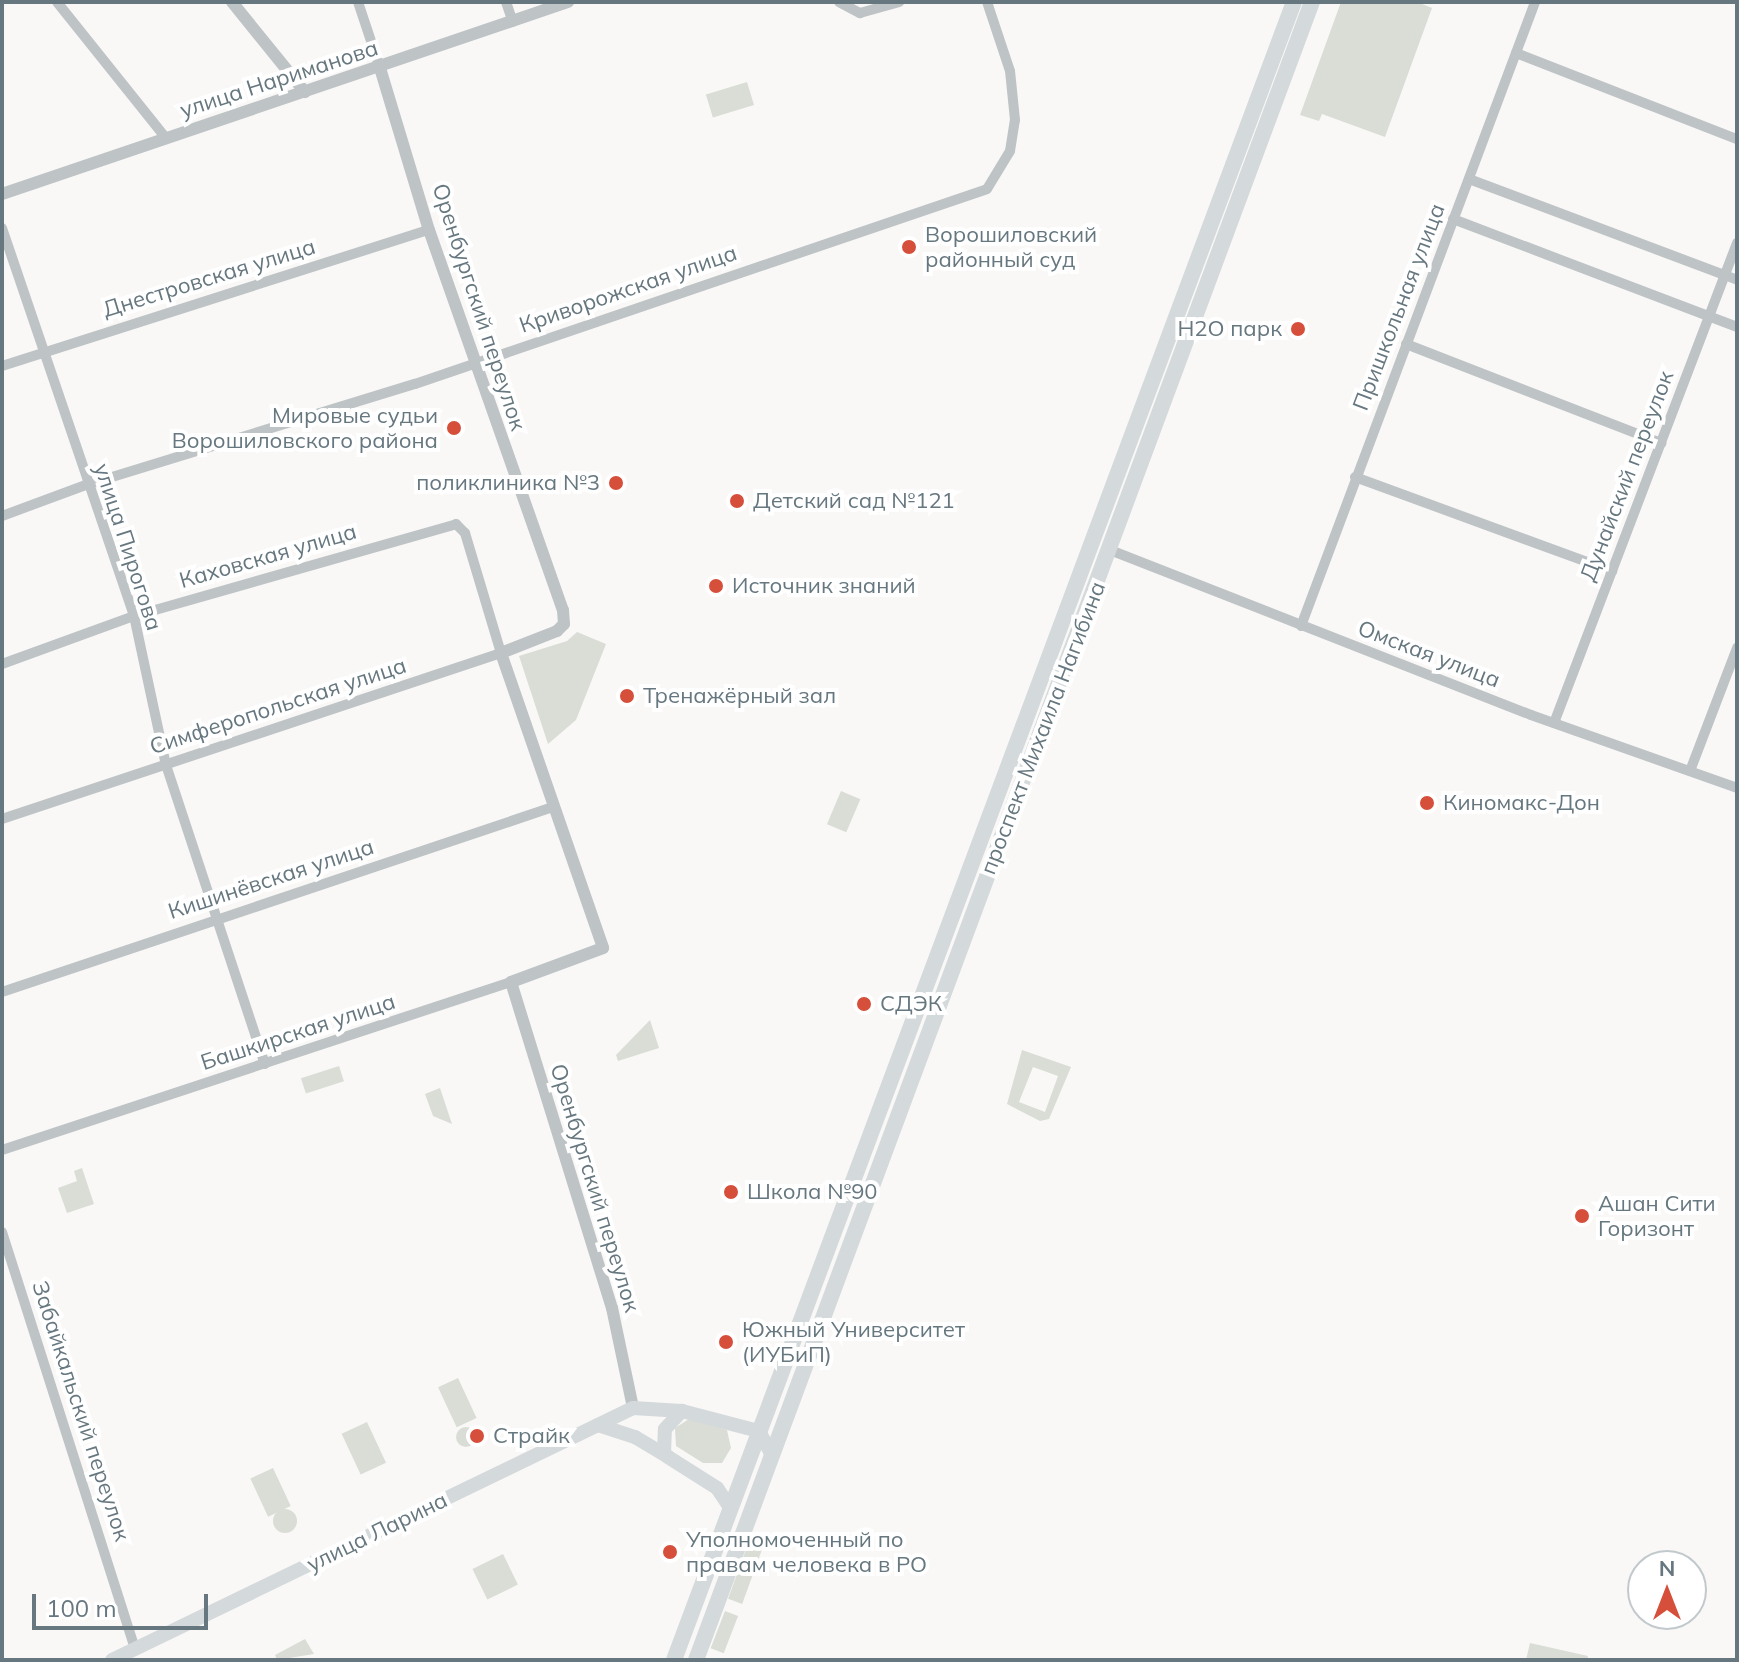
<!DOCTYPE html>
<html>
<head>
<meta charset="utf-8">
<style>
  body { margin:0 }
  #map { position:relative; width:1739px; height:1662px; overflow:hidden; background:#f9f8f6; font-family:Mulish,sans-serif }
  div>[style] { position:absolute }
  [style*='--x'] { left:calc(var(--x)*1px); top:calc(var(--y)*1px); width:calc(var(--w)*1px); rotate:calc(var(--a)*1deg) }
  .green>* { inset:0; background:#d9ddd6; transform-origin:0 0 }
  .round { border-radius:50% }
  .minor>* { height:10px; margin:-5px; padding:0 5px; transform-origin:5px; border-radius:5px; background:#bec3c6 }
  .tertiary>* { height:12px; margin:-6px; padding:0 6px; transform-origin:6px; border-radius:6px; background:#bec3c6 }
  .secondary>* { height:14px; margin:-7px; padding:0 7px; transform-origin:7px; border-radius:7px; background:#d4d9db }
  .primary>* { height:16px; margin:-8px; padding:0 8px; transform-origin:8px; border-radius:8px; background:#d4d9db }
  .dots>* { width:22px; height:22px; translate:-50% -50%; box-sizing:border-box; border:4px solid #fff; border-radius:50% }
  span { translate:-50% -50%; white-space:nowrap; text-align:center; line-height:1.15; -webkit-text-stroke:8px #fff; paint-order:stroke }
  .street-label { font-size:22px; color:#66777f }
  .poi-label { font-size:22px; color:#66777f }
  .left { translate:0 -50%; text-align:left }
  .right { translate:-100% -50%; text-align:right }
  .frame { position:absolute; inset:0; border:4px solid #66777f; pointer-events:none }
  .north { position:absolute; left:1627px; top:1550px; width:80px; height:80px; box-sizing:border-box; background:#fff; border:2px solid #c2c9cc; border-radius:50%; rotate:0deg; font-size:22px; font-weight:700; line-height:32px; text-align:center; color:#66777f }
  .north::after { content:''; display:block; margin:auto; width:28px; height:36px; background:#d54f3a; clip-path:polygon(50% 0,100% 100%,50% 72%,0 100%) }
  .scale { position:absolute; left:32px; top:1594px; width:176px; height:36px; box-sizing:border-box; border:4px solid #66777f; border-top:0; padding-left:10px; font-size:24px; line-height:28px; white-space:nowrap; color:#66777f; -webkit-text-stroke:6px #fff; paint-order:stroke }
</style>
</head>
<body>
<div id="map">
  <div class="green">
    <i style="clip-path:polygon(1341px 2px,1417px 2px,1432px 8px,1385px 137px,1322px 114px,1319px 121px,1300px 115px)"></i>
    <i style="left:747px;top:82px;width:24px;height:43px;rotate:73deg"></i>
    <i style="clip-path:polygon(577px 632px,606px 644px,576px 720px,548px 744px,519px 656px,567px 641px)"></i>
    <i style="left:841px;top:791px;width:21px;height:36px;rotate:23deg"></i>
    <i style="clip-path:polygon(650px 1020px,659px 1048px,618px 1061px,616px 1055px)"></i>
    <i style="clip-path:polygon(evenodd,1022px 1050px,1071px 1067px,1049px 1119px,1040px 1121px,1007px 1104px,1022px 1050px,1033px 1067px,1058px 1076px,1045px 1112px,1019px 1102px,1033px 1067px)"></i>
    <i style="left:339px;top:1066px;width:16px;height:40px;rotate:72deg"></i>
    <i style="clip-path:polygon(440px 1088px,452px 1124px,433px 1116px,425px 1094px)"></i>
    <i style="clip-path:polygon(82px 1168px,94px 1204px,67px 1213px,58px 1188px,77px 1181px,74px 1171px)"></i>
    <i style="left:458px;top:1378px;width:44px;height:22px;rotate:65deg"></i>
    <i style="clip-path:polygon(689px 1419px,727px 1430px,731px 1448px,722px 1463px,703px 1463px,676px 1446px,675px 1428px)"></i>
    <i style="left:367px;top:1422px;width:45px;height:28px;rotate:65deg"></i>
    <i class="round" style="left:456px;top:1427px;width:20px;height:20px"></i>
    <i style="left:273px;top:1468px;width:42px;height:25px;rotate:65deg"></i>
    <i class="round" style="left:273px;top:1509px;width:24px;height:24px"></i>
    <i style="left:752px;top:1533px;width:15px;height:70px;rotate:20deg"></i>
    <i style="left:503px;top:1554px;width:34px;height:34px;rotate:64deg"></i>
    <i style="left:725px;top:1611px;width:14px;height:40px;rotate:21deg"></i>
    <i style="clip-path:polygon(305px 1639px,314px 1654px,277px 1660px,275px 1655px)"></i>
    <i style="clip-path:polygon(1530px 1643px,1588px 1656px,1587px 1660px,1526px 1660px)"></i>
  </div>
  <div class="minor">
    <i style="--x:57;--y:2;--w:173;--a:51.3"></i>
    <i style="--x:358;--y:2;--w:70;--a:71.6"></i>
    <i style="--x:506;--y:2;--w:21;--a:71"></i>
    <i style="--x:839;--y:2;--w:24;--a:28"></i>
    <i style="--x:860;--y:13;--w:41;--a:-15.8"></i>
    <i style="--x:1516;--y:53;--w:237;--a:21.3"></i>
    <i style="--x:1469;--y:179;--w:286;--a:20.6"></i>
    <i style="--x:1453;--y:219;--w:304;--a:20.8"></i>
    <i style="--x:2;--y:228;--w:410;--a:71.2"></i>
    <i style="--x:134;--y:616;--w:152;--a:77.9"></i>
    <i style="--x:166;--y:765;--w:315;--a:71.7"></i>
    <i style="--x:1406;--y:344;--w:274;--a:21.2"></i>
    <i style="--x:2;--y:366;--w:448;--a:-17.7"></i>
    <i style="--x:1355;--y:477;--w:274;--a:20.1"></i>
    <i style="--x:2;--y:516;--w:90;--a:-20.3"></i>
    <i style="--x:86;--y:485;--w:344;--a:-17.1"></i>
    <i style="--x:415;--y:384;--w:604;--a:-18.82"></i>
    <i style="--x:987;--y:189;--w:44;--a:-58.8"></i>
    <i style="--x:1010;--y:151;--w:31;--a:-81"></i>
    <i style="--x:1015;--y:120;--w:49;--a:-95.8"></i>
    <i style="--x:1010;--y:71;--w:73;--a:-108.4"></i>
    <i style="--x:1110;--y:550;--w:452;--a:21.4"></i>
    <i style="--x:1531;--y:715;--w:219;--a:19.5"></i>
    <i style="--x:1301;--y:626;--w:666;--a:-69.44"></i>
    <i style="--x:2;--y:664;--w:140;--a:-20"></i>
    <i style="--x:134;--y:616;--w:335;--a:-15.9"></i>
    <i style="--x:456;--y:524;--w:13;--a:45"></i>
    <i style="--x:465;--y:533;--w:125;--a:73.3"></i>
    <i style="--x:501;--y:653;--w:526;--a:161.6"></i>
    <i style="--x:1554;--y:723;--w:514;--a:-69.13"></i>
    <i style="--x:1690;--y:771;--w:132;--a:-69.1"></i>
    <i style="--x:2;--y:992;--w:581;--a:-18.56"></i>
    <i style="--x:2;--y:1150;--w:536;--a:-18.27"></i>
    <i style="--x:2;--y:1232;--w:438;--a:72.3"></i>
  </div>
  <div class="tertiary">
    <i style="--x:232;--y:2;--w:116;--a:51"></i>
    <i style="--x:380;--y:68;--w:169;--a:73.2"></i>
    <i style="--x:429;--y:230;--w:403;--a:70.6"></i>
    <i style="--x:563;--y:610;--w:14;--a:86"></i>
    <i style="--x:564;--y:624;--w:10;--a:135"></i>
    <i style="--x:557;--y:631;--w:60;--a:158.6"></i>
    <i style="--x:501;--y:653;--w:312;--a:70.9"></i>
    <i style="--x:603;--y:948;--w:98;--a:159.7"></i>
    <i style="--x:511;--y:982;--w:341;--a:72.8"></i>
    <i style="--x:612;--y:1308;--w:102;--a:78.1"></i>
    <i style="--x:2;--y:194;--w:598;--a:-18.74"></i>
  </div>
  <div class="secondary">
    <i style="--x:598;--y:1425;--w:39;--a:18"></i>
    <i style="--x:635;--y:1437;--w:39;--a:31"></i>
    <i style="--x:668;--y:1457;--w:58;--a:32.3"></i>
    <i style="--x:717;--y:1488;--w:25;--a:56"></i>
    <i style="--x:664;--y:1454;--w:25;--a:-88"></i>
    <i style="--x:665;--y:1429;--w:25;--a:-47"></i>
    <i style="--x:112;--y:1660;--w:579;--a:-25.81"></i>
    <i style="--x:633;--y:1408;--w:49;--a:3.5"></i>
    <i style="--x:682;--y:1411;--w:80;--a:14.6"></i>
    <i style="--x:759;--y:1431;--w:26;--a:62"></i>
  </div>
  <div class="primary">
    <i style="--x:674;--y:1660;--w:1770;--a:-69.5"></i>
    <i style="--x:696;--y:1660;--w:1769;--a:-69.62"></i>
  </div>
  <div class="dots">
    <i style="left:909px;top:247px;background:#d54f3a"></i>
    <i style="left:1298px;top:329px;background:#d54f3a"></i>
    <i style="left:454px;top:428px;background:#d54f3a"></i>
    <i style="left:616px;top:483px;background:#d54f3a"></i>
    <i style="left:737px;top:501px;background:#d54f3a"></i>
    <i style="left:716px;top:586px;background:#d54f3a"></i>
    <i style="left:627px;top:696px;background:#d54f3a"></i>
    <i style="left:1427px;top:803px;background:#d54f3a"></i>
    <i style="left:864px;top:1004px;background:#d54f3a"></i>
    <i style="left:731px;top:1192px;background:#d54f3a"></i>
    <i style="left:1582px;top:1216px;background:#d54f3a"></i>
    <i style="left:726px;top:1342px;background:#d54f3a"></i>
    <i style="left:477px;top:1436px;background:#d54f3a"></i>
    <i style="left:670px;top:1552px;background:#d54f3a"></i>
  </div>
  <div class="street-label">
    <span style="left:279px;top:79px;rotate:-18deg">улица Нариманова</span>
    <span style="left:209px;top:278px;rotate:-17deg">Днестровская улица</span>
    <span style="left:628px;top:289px;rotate:-19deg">Криворожская улица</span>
    <span style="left:479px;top:307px;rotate:72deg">Оренбургский переулок</span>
    <span style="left:1399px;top:307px;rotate:-69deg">Пришкольная улица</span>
    <span style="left:1627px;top:476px;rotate:-69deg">Дунайский переулок</span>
    <span style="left:128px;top:547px;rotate:72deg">улица Пирогова</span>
    <span style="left:268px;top:556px;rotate:-16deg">Каховская улица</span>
    <span style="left:1429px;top:654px;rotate:21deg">Омская улица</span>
    <span style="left:278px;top:706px;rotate:-18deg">Симферопольская улица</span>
    <span style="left:1043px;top:728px;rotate:-69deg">проспект Михаила Нагибина</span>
    <span style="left:271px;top:879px;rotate:-18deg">Кишинёвская улица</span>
    <span style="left:298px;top:1032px;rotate:-18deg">Башкирская улица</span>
    <span style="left:595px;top:1188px;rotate:73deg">Оренбургский переулок</span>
    <span style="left:81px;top:1411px;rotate:72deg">Забайкальский переулок</span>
    <span style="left:377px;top:1532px;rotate:-26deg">улица Ларина</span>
  </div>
  <div class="poi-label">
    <span class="left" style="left:925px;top:247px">Ворошиловский<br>районный суд</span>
    <span class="right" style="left:1282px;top:329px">H2O парк</span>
    <span class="right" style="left:438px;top:428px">Мировые судьи<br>Ворошиловского района</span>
    <span class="right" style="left:600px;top:483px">поликлиника №3</span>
    <span class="left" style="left:753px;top:501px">Детский сад №121</span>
    <span class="left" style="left:732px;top:586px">Источник знаний</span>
    <span class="left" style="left:643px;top:696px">Тренажёрный зал</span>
    <span class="left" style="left:1443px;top:803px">Киномакс-Дон</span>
    <span class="left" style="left:880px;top:1004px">СДЭК</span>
    <span class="left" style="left:747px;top:1192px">Школа №90</span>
    <span class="left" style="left:1598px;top:1216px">Ашан Сити<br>Горизонт</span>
    <span class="left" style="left:742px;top:1342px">Южный Университет<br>(ИУБиП)</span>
    <span class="left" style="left:493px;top:1436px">Страйк</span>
    <span class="left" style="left:686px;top:1552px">Уполномоченный по<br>правам человека в РО</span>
  </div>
  <div class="frame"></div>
  <div class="north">N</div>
  <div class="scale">100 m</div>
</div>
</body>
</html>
